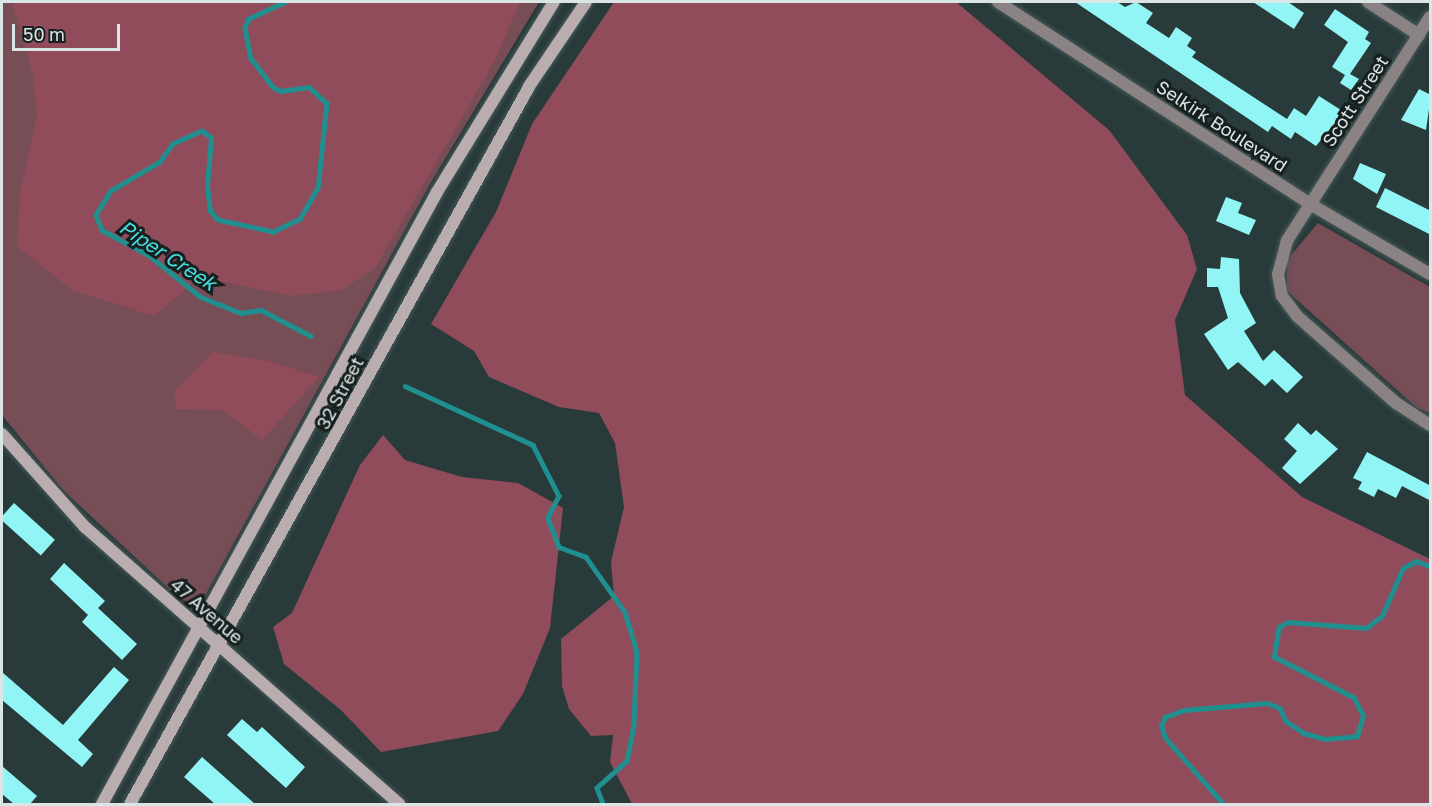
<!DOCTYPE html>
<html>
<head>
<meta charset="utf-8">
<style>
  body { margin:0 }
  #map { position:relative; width:1432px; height:806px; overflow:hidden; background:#283a3a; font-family:"Golos Text",sans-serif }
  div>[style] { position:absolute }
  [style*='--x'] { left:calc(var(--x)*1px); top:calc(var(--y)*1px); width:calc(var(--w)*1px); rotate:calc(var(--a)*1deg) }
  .green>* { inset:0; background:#774d56 }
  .forest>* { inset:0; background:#904c5b }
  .stream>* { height:4.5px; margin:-2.25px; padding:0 2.25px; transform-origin:2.25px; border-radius:2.25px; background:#208f8f }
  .building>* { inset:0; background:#92f5f5; transform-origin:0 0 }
  .roads { filter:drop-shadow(0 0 2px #485959) drop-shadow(0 0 2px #485959) }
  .street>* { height:12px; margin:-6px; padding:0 6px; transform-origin:6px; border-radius:6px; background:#8b8284 }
  .secondary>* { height:12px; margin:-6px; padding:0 6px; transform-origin:6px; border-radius:6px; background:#baadaf }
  span { translate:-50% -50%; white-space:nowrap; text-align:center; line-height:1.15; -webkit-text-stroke:6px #171f1f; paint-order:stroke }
  .street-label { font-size:18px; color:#dae5e5 }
  .water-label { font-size:20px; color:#46ddde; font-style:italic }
  .frame { position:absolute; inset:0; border:3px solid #dae5e5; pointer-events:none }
  .scale { position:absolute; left:12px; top:24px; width:108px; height:27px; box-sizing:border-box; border:3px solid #dae5e5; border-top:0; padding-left:8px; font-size:18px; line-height:21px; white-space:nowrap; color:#dae5e5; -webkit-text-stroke:4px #171f1f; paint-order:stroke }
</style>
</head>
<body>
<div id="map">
  <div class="green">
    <i style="clip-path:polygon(2px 2px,539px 2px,430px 184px,205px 596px,194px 604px,180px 599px,63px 490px,2px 415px)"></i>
    <i style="clip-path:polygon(1318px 223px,1430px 287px,1430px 413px,1417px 408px,1287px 291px,1287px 260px)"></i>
  </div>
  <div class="forest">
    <i style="clip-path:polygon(12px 2px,520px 2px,495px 60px,375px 268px,341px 290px,292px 296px,200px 277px,154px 316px,72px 290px,17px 246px,20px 193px,37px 116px,33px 75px)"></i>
    <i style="clip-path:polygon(614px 2px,956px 2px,1109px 130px,1187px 235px,1197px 269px,1175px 320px,1185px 395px,1302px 497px,1430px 559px,1430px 804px,632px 804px,610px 762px,613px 735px,591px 736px,569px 709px,562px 686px,561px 639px,614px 596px,611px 562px,624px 507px,615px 443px,599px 413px,559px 407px,489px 377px,474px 351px,431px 324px,496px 212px,532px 124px)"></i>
    <i style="clip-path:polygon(213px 352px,273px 362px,319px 377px,262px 440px,223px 410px,176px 409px,175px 391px)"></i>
    <i style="clip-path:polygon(383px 435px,405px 460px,462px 477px,518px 483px,563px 508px,550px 628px,523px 694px,498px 731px,381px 752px,341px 710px,284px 664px,273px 627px,292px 613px,360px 465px)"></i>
  </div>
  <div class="stream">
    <i style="--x:286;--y:2;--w:41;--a:155.3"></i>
    <i style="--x:249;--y:19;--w:10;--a:114"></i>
    <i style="--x:245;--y:28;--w:31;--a:79"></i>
    <i style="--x:251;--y:58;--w:36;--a:53"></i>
    <i style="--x:273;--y:87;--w:9;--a:27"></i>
    <i style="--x:281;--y:91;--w:28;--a:-8"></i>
    <i style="--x:309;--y:87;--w:24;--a:42"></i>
    <i style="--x:327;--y:103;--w:85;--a:96"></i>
    <i style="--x:318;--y:188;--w:36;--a:120"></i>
    <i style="--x:300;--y:219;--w:30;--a:154"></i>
    <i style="--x:273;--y:232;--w:56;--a:-167.7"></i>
    <i style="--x:218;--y:220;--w:12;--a:-132"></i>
    <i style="--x:210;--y:211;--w:26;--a:-97"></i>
    <i style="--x:207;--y:185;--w:47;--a:-85.1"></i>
    <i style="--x:211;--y:138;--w:11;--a:-142"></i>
    <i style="--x:202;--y:131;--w:32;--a:156"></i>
    <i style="--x:173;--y:144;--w:22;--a:126"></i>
    <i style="--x:160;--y:162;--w:57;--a:149.4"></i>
    <i style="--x:111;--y:191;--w:28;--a:122"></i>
    <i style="--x:96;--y:215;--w:16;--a:68"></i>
    <i style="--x:102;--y:230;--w:55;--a:28.4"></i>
    <i style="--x:150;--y:256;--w:65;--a:38.8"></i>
    <i style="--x:201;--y:297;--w:43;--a:21.8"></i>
    <i style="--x:241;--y:313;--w:20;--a:-9"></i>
    <i style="--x:261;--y:310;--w:56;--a:27.5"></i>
    <i style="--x:405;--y:386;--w:141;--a:24.7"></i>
    <i style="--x:533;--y:445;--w:57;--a:63"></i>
    <i style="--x:559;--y:496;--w:25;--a:117"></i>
    <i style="--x:548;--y:518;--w:31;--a:69"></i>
    <i style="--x:559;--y:547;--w:29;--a:20"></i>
    <i style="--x:586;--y:557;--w:67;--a:54.7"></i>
    <i style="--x:625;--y:612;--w:42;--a:73.3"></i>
    <i style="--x:637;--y:652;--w:73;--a:92.4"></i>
    <i style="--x:634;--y:725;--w:37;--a:101"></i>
    <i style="--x:627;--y:761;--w:40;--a:138"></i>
    <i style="--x:597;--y:788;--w:17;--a:69"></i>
    <i style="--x:1223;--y:804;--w:88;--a:-131.3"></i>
    <i style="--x:1165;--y:738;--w:13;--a:-108"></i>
    <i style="--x:1161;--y:726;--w:10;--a:-66"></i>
    <i style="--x:1165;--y:717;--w:20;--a:-20"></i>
    <i style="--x:1184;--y:710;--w:83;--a:-4.8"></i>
    <i style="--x:1267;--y:703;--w:14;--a:21"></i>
    <i style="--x:1280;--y:708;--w:14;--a:65"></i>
    <i style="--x:1286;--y:721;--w:22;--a:34"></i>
    <i style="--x:1304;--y:733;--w:22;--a:16"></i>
    <i style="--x:1325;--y:739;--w:32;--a:-5"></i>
    <i style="--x:1357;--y:736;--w:21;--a:-73"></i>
    <i style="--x:1363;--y:716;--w:20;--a:-117"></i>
    <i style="--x:1354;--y:698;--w:90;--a:-152.9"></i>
    <i style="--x:1274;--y:657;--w:30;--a:-81"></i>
    <i style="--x:1279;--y:627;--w:10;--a:-29"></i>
    <i style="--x:1288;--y:622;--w:78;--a:4.4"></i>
    <i style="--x:1366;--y:628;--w:20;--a:-37"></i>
    <i style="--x:1382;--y:616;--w:52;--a:-66.4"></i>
    <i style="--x:1403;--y:568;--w:15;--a:-28"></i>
    <i style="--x:1416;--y:561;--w:15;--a:20"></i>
  </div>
  <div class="building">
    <i style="clip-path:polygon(1075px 2px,1117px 2px,1125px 7px,1136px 2px,1153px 13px,1146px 23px,1169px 38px,1176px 27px,1192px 38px,1187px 46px,1196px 52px,1192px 57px,1287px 119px,1294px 108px,1306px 116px,1319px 96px,1344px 112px,1316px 146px,1295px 132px,1291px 139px,1272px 126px,1268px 132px)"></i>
    <i style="clip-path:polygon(1253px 2px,1288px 2px,1304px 13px,1294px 29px)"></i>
    <i style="clip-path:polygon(1335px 9px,1369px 32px,1365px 39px,1371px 43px,1350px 74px,1359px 79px,1351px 90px,1340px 83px,1345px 75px,1332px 67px,1348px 42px,1324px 25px)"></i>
    <i style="clip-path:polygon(1419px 89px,1431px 95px,1426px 130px,1401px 120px)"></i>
    <i style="clip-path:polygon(1360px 163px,1386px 174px,1377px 194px,1353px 179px)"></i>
    <i style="clip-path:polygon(1385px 188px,1431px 211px,1431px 235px,1376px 207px)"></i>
    <i style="clip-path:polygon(1226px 197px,1242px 203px,1238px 213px,1256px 220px,1249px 235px,1216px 221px)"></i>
    <i style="clip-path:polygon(1221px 257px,1239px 259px,1240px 293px,1256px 323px,1244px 331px,1263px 361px,1274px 350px,1303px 377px,1287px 393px,1272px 379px,1265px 386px,1238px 362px,1228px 370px,1204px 334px,1228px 318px,1218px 287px,1207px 287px,1207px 268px,1220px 269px)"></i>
    <i style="clip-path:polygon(1298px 423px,1311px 435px,1316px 430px,1338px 449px,1300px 484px,1282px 468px,1297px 451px,1284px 439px)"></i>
    <i style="clip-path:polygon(1367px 452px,1431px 486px,1431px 501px,1402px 486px,1396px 498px,1378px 489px,1374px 497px,1358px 489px,1362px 482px,1353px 478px)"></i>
    <i style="left:14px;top:503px;width:55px;height:21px;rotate:42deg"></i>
    <i style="clip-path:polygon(64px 563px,105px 601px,98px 608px,137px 644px,122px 660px,82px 622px,88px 615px,50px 579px)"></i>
    <i style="clip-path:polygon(114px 667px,129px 680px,78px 740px,93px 754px,82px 767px,2px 700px,2px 672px,63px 725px)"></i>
    <i style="clip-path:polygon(242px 719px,257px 732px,262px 727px,305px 767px,286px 788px,227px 735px)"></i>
    <i style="clip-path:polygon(202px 757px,255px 804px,215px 804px,184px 777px)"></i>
    <i style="clip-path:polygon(2px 766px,37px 796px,30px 804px,14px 804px,2px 794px)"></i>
  </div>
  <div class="roads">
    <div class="street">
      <i style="--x:998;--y:2;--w:372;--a:32.9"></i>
      <i style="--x:1310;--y:204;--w:139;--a:30.3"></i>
      <i style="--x:1368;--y:2;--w:61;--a:32.9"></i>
      <i style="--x:1430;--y:17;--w:266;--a:122.6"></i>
      <i style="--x:1287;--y:241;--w:34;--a:105"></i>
      <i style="--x:1278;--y:274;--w:22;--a:80"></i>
      <i style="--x:1282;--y:296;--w:25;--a:53"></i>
      <i style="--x:1297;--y:316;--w:132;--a:41.3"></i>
      <i style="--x:1396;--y:403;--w:40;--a:32.9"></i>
    </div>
    <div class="secondary">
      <i style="--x:2;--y:434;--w:125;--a:48.3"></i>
      <i style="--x:85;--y:527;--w:419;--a:41.4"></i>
      <i style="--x:102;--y:804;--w:698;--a:-61.3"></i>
      <i style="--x:437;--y:192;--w:223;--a:-58.4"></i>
      <i style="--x:130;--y:804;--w:823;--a:-60.91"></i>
      <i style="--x:530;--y:85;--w:100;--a:-56"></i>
    </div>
  </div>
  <div class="street-label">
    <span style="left:1355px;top:101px;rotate:-57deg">Scott Street</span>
    <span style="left:1222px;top:126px;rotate:33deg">Selkirk Boulevard</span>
    <span style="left:340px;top:393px;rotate:-62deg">32 Street</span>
    <span style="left:207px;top:611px;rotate:41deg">47 Avenue</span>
  </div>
  <div class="water-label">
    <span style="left:168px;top:255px;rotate:33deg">Piper Creek</span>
  </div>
  <div class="frame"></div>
  <div class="scale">50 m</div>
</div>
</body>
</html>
